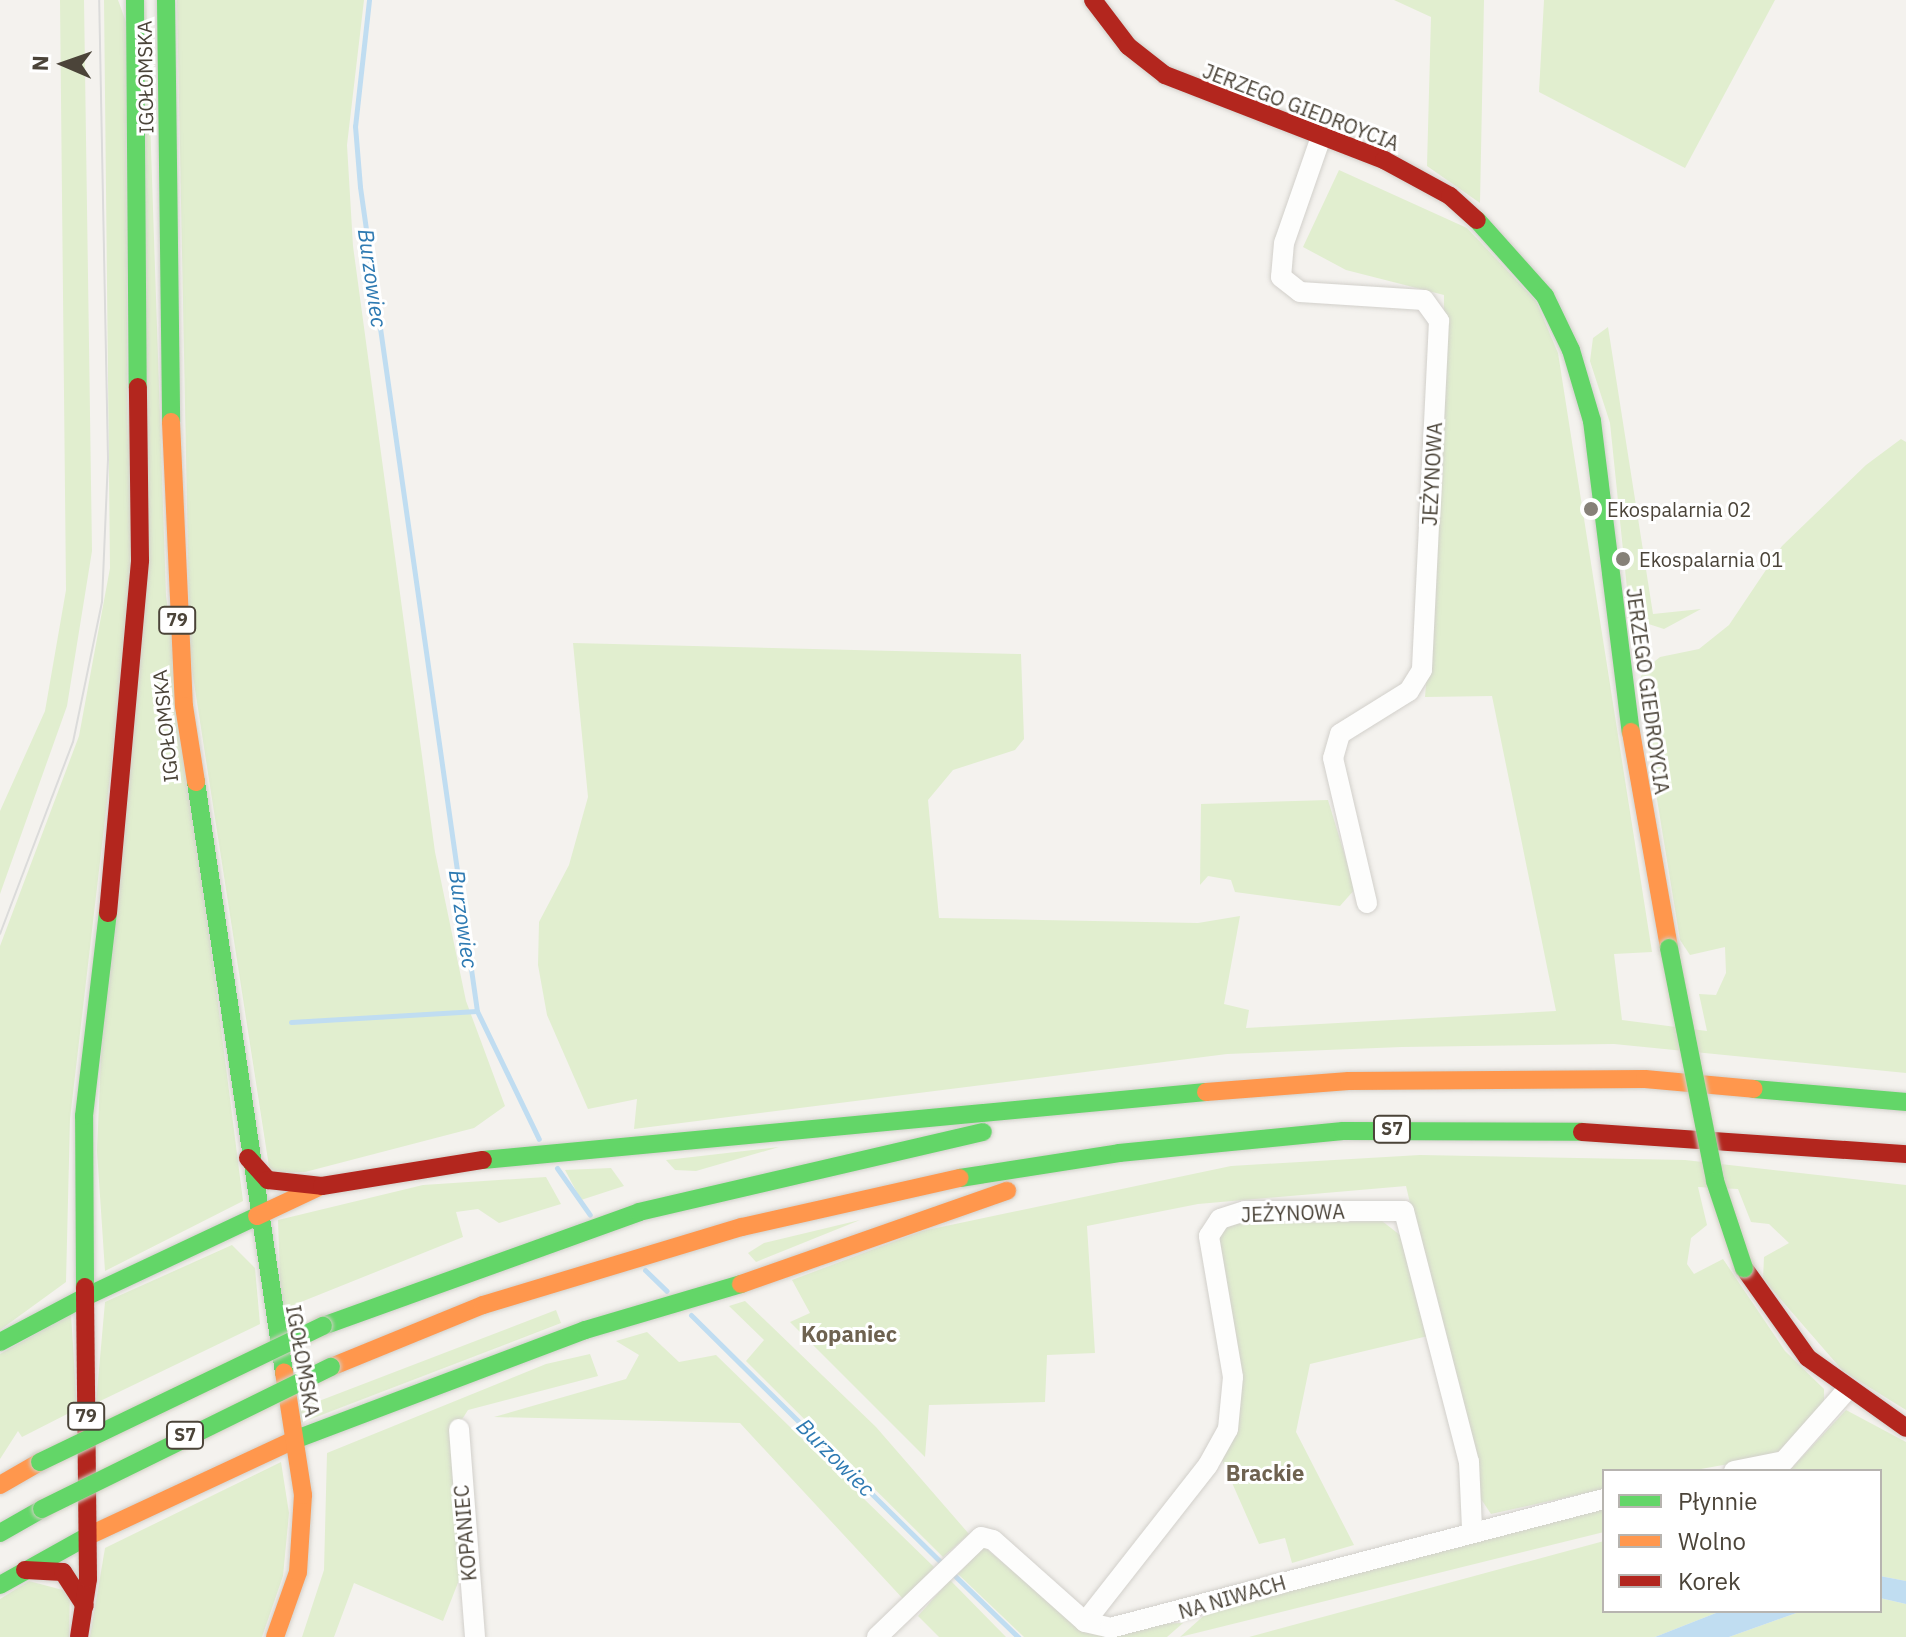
<!DOCTYPE html>
<html>
<head>
<meta charset="utf-8">
<style>
  body { margin:0 }
  #map { position:relative; width:1906px; height:1637px; overflow:hidden; background:#f4f2ee; font-family:"IBM Plex Sans",sans-serif }
  div>[style] { position:absolute }
  [style*='--x'] { left:calc(var(--x)*1px); top:calc(var(--y)*1px); width:calc(var(--w)*1px); rotate:calc(var(--a)*1deg) }
  .green>* { inset:0; background:#e1eecf; transform-origin:0 0 }
  .water>* { inset:0; background:#c0ddf1 }
  .stream>* { height:5px; margin:-2.5px; padding:0 2.5px; transform-origin:2.5px; border-radius:2.5px; background:#c0ddf1 }
  .roads { filter:drop-shadow(0 0 2px #d2d0cb) drop-shadow(0 0 2px #d2d0cb) }
  .street>* { height:20px; margin:-10px; padding:0 10px; transform-origin:10px; border-radius:10px; background:#fdfdfc }
  .fast>* { height:18px; margin:-9px; padding:0 9px; transform-origin:9px; border-radius:9px; background:#63d668 }
  .slow>* { height:18px; margin:-9px; padding:0 9px; transform-origin:9px; border-radius:9px; background:#ff974d }
  .jam>* { height:18px; margin:-9px; padding:0 9px; transform-origin:9px; border-radius:9px; background:#b3261e }
  .tram>* { height:2px; margin:-1px; padding:0 1px; transform-origin:1px; border-radius:1px; background:#dbdbda }
  .bridges { filter:drop-shadow(0 0 2px #d3cfc5) drop-shadow(0 0 2px #d3cfc5) }
  .fast-bridge>* { height:18px; margin:-9px; padding:0 9px; transform-origin:9px; border-radius:9px; background:#63d668 }
  .dots>* { width:22px; height:22px; translate:-50% -50%; box-sizing:border-box; border:4px solid #fff; border-radius:50% }
  span { translate:-50% -50%; white-space:nowrap; text-align:center; line-height:1.15; -webkit-text-stroke:6px #fff; paint-order:stroke }
  .shield-label span { padding:2px 6px; background:#fff; border:2px solid; border-radius:6px; -webkit-text-stroke-width:0 }
  .shield-label { font-size:18px; color:#4b4439; font-weight:700 }
  .street-label { font-size:20px; color:#4b4439 }
  .poi-label { font-size:20px; color:#4b4439 }
  .left { translate:0 -50%; text-align:left }
  .water-label { font-size:22px; color:#2e7ab2; font-style:italic }
  .neighbourhood-label { font-size:22px; color:#6e6250; font-weight:700 }
  .legend { position:absolute; left:1602px; top:1469px; width:280px; height:144px; box-sizing:border-box; background:#fff; border:2px solid #b7b4b0; margin:0; padding:10px 14px; list-style:none; font-size:24px; color:#4b4439 }
  .legend li { display:flex; align-items:center; gap:16px; height:40px }
  .legend b { width:40px; border:2px solid #b7b4b0 }
  .north { position:absolute; left:24px; top:24px; width:80px; height:80px; -webkit-text-stroke:6px #fff; paint-order:stroke; rotate:272deg; font-size:22px; font-weight:700; line-height:32px; text-align:center; color:#4b4439 }
  .north::after { content:''; display:block; margin:auto; width:28px; height:36px; background:#4b4439; clip-path:polygon(50% 0,100% 100%,50% 72%,0 100%) }
</style>
</head>
<body>
<div id="map">
  <div class="green">
    <i style="clip-path:polygon(60px 0,84px 0,92px 551px,67px 706px,0 894px,0 811px,45px 711px,66px 590px)"></i>
    <i style="clip-path:polygon(104px 0,118px 0,126px 22px,128px 622px,70px 1119px,66px 1282px,0 1330px,0 946px,79px 736px,110px 568px)"></i>
    <i style="clip-path:polygon(146px 0,166px 595px,243px 1201px,105px 1271px,97px 1151px)"></i>
    <i style="clip-path:polygon(177px 0,364px 0,347px 145px,353px 246px,435px 852px,466px 1001px,505px 1106px,474px 1128px,305px 1172px,270px 1173px,190px 657px)"></i>
    <i style="clip-path:polygon(1394px 0,1484px 0,1480px 203px,1427px 166px,1431px 17px)"></i>
    <i style="clip-path:polygon(1544px 0,1775px 0,1685px 168px,1539px 92px)"></i>
    <i style="clip-path:polygon(1339px 170px,1467px 228px,1536px 301px,1558px 353px,1652px 952px,1614px 954px,1622px 1020px,1707px 1031px,1699px 994px,1716px 995px,1726px 973px,1725px 947px,1690px 955px,1680px 940px,1638px 683px,1644px 670px,1660px 657px,1699px 649px,1729px 625px,1782px 546px,1866px 465px,1901px 439px,1906px 442px,1906px 1073px,1614px 1044px,1402px 1047px,1227px 1054px,634px 1129px,637px 1099px,588px 1109px,547px 1015px,538px 965px,539px 922px,569px 865px,588px 797px,573px 643px,1021px 654px,1024px 739px,1015px 750px,953px 770px,928px 800px,939px 918px,1198px 923px,1240px 916px,1224px 1004px,1249px 1010px,1246px 1028px,1556px 1011px,1492px 696px,1425px 697px,1443px 473px,1444px 295px,1346px 270px,1303px 247px)"></i>
    <i style="clip-path:polygon(1608px 327px,1653px 614px,1701px 609px,1664px 629px,1630px 618px,1610px 423px,1590px 361px,1593px 338px)"></i>
    <i style="clip-path:polygon(1328px 800px,1355px 889px,1340px 906px,1235px 892px,1231px 880px,1208px 876px,1200px 885px,1201px 804px)"></i>
    <i style="clip-path:polygon(779px 1147px,696px 1171px,675px 1170px,666px 1160px)"></i>
    <i style="clip-path:polygon(1420px 1155px,1685px 1160px,1906px 1185px,1906px 1410px,1843px 1371px,1763px 1279px,1764px 1257px,1789px 1243px,1769px 1224px,1751px 1222px,1738px 1189px,1698px 1187px,1707px 1225px,1691px 1238px,1687px 1264px,1694px 1274px,1723px 1259px,1785px 1351px,1824px 1389px,1824px 1402px,1787px 1449px,1767px 1457px,1690px 1471px,1604px 1471px,1604px 1489px,1491px 1514px,1479px 1496px,1406px 1186px,1198px 1204px,1087px 1226px,1095px 1353px,1047px 1355px,1045px 1402px,929px 1405px,925px 1457px,790px 1322px,810px 1313px,792px 1280px,922px 1231px,1231px 1166px)"></i>
    <i style="clip-path:polygon(611px 1168px,624px 1186px,581px 1200px,565px 1170px)"></i>
    <i style="clip-path:polygon(546px 1177px,561px 1204px,499px 1223px,478px 1209px,456px 1212px,463px 1237px,281px 1310px,278px 1220px,423px 1185px)"></i>
    <i style="clip-path:polygon(860px 1220px,756px 1262px,748px 1253px,764px 1243px)"></i>
    <i style="clip-path:polygon(1382px 1221px,1400px 1235px,1428px 1336px,1310px 1364px,1296px 1432px,1354px 1545px,1292px 1563px,1285px 1538px,1259px 1544px,1222px 1460px,1234px 1428px,1213px 1255px,1224px 1224px)"></i>
    <i style="clip-path:polygon(232px 1245px,255px 1268px,260px 1324px,96px 1403px,105px 1302px)"></i>
    <i style="clip-path:polygon(745px 1301px,876px 1427px,969px 1534px,943px 1557px,746px 1361px,764px 1340px,729px 1306px)"></i>
    <i style="left:556px;top:1310px;width:14px;height:279px;rotate:69deg"></i>
    <i style="clip-path:polygon(71px 1314px,77px 1409px,22px 1437px,18px 1431px,0 1459px,0 1354px)"></i>
    <i style="clip-path:polygon(647px 1332px,679px 1362px,716px 1355px,934px 1567px,905px 1601px,740px 1423px,494px 1417px,626px 1379px,639px 1355px,616px 1341px)"></i>
    <i style="clip-path:polygon(590px 1354px,598px 1376px,468px 1410px,451px 1437px,461px 1575px,443px 1621px,354px 1583px,334px 1637px,302px 1637px,324px 1570px,327px 1453px,546px 1364px)"></i>
    <i style="clip-path:polygon(1846px 1410px,1906px 1442px,1906px 1581px,1880px 1576px,1880px 1471px,1789px 1471px)"></i>
    <i style="clip-path:polygon(281px 1462px,289px 1513px,283px 1576px,262px 1637px,90px 1637px,105px 1548px)"></i>
    <i style="clip-path:polygon(1604px 1507px,1604px 1532px,1180px 1637px,1209px 1611px)"></i>
    <i style="clip-path:polygon(1604px 1541px,1604px 1611px,1721px 1611px,1655px 1637px,1249px 1637px)"></i>
    <i style="clip-path:polygon(984px 1547px,1079px 1626px,1183px 1623px,1167px 1637px,1024px 1637px,958px 1574px)"></i>
    <i style="clip-path:polygon(950px 1580px,1006px 1637px,939px 1637px,918px 1616px)"></i>
    <i style="clip-path:polygon(29px 1581px,70px 1592px,69px 1637px,0 1637px,0 1599px)"></i>
    <i style="clip-path:polygon(1880px 1598px,1906px 1604px,1906px 1637px,1729px 1637px,1802px 1611px,1880px 1611px)"></i>
  </div>
  <div class="water">
    <i style="clip-path:polygon(1880px 1576px,1906px 1581px,1906px 1604px,1880px 1598px)"></i>
    <i style="clip-path:polygon(1721px 1611px,1802px 1611px,1729px 1637px,1655px 1637px)"></i>
  </div>
  <div class="stream">
    <i style="--x:369;--y:0;--w:127;--a:96.3"></i>
    <i style="--x:355;--y:126;--w:61;--a:85.3"></i>
    <i style="--x:360;--y:187;--w:832;--a:81.92"></i>
    <i style="--x:477;--y:1011;--w:142;--a:64.2"></i>
    <i style="--x:291;--y:1022;--w:186;--a:-3.4"></i>
    <i style="--x:557;--y:1168;--w:57;--a:54.9"></i>
    <i style="--x:645;--y:1270;--w:30;--a:44"></i>
    <i style="--x:691;--y:1315;--w:359;--a:44.7"></i>
    <i style="--x:953;--y:1574;--w:91;--a:44.1"></i>
  </div>
  <div class="roads">
    <div class="street">
      <i style="--x:1321;--y:137;--w:112;--a:109.2"></i>
      <i style="--x:1284;--y:243;--w:34;--a:95"></i>
      <i style="--x:1281;--y:277;--w:24;--a:38"></i>
      <i style="--x:1300;--y:292;--w:124;--a:3.7"></i>
      <i style="--x:1424;--y:300;--w:26;--a:54"></i>
      <i style="--x:1439;--y:321;--w:349;--a:92.8"></i>
      <i style="--x:1422;--y:670;--w:25;--a:122"></i>
      <i style="--x:1409;--y:691;--w:81;--a:148.1"></i>
      <i style="--x:1340;--y:734;--w:25;--a:106"></i>
      <i style="--x:1333;--y:758;--w:149;--a:76.8"></i>
      <i style="--x:459;--y:1429;--w:209;--a:85.6"></i>
      <i style="--x:1734;--y:1471;--w:51;--a:-11.3"></i>
      <i style="--x:1784;--y:1461;--w:94;--a:-48.5"></i>
      <i style="--x:1085;--y:1622;--w:199;--a:-51.9"></i>
      <i style="--x:1208;--y:1465;--w:41;--a:-60.9"></i>
      <i style="--x:1228;--y:1429;--w:52;--a:-84.5"></i>
      <i style="--x:1233;--y:1377;--w:143;--a:-99.7"></i>
      <i style="--x:1209;--y:1236;--w:20;--a:-57"></i>
      <i style="--x:1220;--y:1219;--w:26;--a:-18"></i>
      <i style="--x:1245;--y:1211;--w:159;--a:0"></i>
      <i style="--x:1404;--y:1211;--w:259;--a:75.5"></i>
      <i style="--x:1469;--y:1462;--w:66;--a:87.4"></i>
      <i style="--x:877;--y:1637;--w:144;--a:-43.9"></i>
      <i style="--x:981;--y:1537;--w:12;--a:14"></i>
      <i style="--x:993;--y:1540;--w:123;--a:41.7"></i>
      <i style="--x:1085;--y:1622;--w:26;--a:13"></i>
      <i style="--x:1110;--y:1628;--w:511;--a:-14.64"></i>
    </div>
    <div class="fast">
      <i style="--x:135;--y:0;--w:387;--a:89.6"></i>
      <i style="--x:166;--y:0;--w:422;--a:89.3"></i>
      <i style="--x:1477;--y:220;--w:102;--a:48.2"></i>
      <i style="--x:1545;--y:296;--w:60;--a:64.3"></i>
      <i style="--x:1571;--y:350;--w:74;--a:73.5"></i>
      <i style="--x:1592;--y:421;--w:313;--a:82.9"></i>
      <i style="--x:196;--y:782;--w:597;--a:81.52"></i>
      <i style="--x:1754;--y:1089;--w:153;--a:4.9"></i>
      <i style="--x:483;--y:1160;--w:726;--a:-5.37"></i>
      <i style="--x:960;--y:1178;--w:161;--a:-8.9"></i>
      <i style="--x:1119;--y:1153;--w:225;--a:-5.6"></i>
      <i style="--x:1343;--y:1131;--w:239;--a:0.2"></i>
      <i style="--x:85;--y:1287;--w:171;--a:-90.3"></i>
      <i style="--x:84;--y:1116;--w:204;--a:-83.3"></i>
      <i style="--x:85;--y:1297;--w:190;--a:-25.2"></i>
      <i style="--x:323;--y:1326;--w:336;--a:-19.8"></i>
      <i style="--x:639;--y:1212;--w:353;--a:-13.1"></i>
      <i style="--x:0;--y:1342;--w:96;--a:-27.9"></i>
      <i style="--x:294;--y:1440;--w:311;--a:-20.7"></i>
      <i style="--x:585;--y:1330;--w:163;--a:-16.4"></i>
      <i style="--x:0;--y:1533;--w:48;--a:-29.7"></i>
      <i style="--x:0;--y:1585;--w:101;--a:-29.1"></i>
    </div>
    <div class="slow">
      <i style="--x:171;--y:422;--w:284;--a:87.4"></i>
      <i style="--x:184;--y:706;--w:77;--a:81"></i>
      <i style="--x:1631;--y:732;--w:219;--a:80"></i>
      <i style="--x:1206;--y:1092;--w:143;--a:-4.4"></i>
      <i style="--x:1349;--y:1081;--w:296;--a:-0.4"></i>
      <i style="--x:1645;--y:1079;--w:109;--a:5.2"></i>
      <i style="--x:257;--y:1216;--w:68;--a:-25.1"></i>
      <i style="--x:741;--y:1284;--w:282;--a:-19.3"></i>
      <i style="--x:331;--y:1367;--w:164;--a:-22.2"></i>
      <i style="--x:483;--y:1305;--w:270;--a:-16.8"></i>
      <i style="--x:742;--y:1227;--w:223;--a:-12.7"></i>
      <i style="--x:0;--y:1485;--w:46;--a:-29.9"></i>
      <i style="--x:88;--y:1536;--w:227;--a:-25"></i>
      <i style="--x:275;--y:1637;--w:69;--a:-70.5"></i>
      <i style="--x:298;--y:1572;--w:77;--a:-86.3"></i>
      <i style="--x:303;--y:1495;--w:124;--a:-98.8"></i>
    </div>
    <div class="jam">
      <i style="--x:1093;--y:0;--w:58;--a:52.7"></i>
      <i style="--x:1128;--y:46;--w:47;--a:38.1"></i>
      <i style="--x:1165;--y:75;--w:235;--a:21.2"></i>
      <i style="--x:1384;--y:160;--w:75;--a:28.6"></i>
      <i style="--x:1450;--y:196;--w:36;--a:42"></i>
      <i style="--x:108;--y:913;--w:354;--a:-84.8"></i>
      <i style="--x:140;--y:560;--w:173;--a:-90.7"></i>
      <i style="--x:1582;--y:1132;--w:325;--a:3.9"></i>
      <i style="--x:248;--y:1158;--w:30;--a:48"></i>
      <i style="--x:268;--y:1180;--w:54;--a:6.3"></i>
      <i style="--x:322;--y:1186;--w:163;--a:-9.2"></i>
      <i style="--x:1744;--y:1268;--w:110;--a:54.6"></i>
      <i style="--x:1808;--y:1358;--w:120;--a:35.5"></i>
      <i style="--x:25;--y:1570;--w:38;--a:3"></i>
      <i style="--x:63;--y:1572;--w:40;--a:57.1"></i>
      <i style="--x:79;--y:1637;--w:59;--a:-81.2"></i>
      <i style="--x:88;--y:1579;--w:292;--a:-90.6"></i>
    </div>
  </div>
  <div class="tram">
    <i style="--x:0;--y:934;--w:205;--a:-69.2"></i>
    <i style="--x:73;--y:742;--w:143;--a:-78.3"></i>
    <i style="--x:102;--y:602;--w:142;--a:-87.6"></i>
    <i style="--x:108;--y:460;--w:460;--a:-91.1"></i>
  </div>
  <div class="bridges">
    <div class="fast-bridge">
      <i style="--x:1669;--y:948;--w:237;--a:78.8"></i>
      <i style="--x:1715;--y:1181;--w:92;--a:71.6"></i>
      <i style="--x:40;--y:1462;--w:314;--a:-25.7"></i>
      <i style="--x:42;--y:1509;--w:322;--a:-26.2"></i>
    </div>
  </div>
  <div class="dots">
    <i style="left:1591px;top:509px;background:#868178"></i>
    <i style="left:1623px;top:559px;background:#868178"></i>
  </div>
  <div class="shield-label">
    <span style="left:177px;top:620px">79</span>
    <span style="left:1392px;top:1129px">S7</span>
    <span style="left:86px;top:1416px">79</span>
    <span style="left:185px;top:1435px">S7</span>
  </div>
  <div class="street-label">
    <span style="left:145px;top:77px;rotate:-91deg">IGOŁOMSKA</span>
    <span style="left:1301px;top:107px;rotate:21deg">JERZEGO GIEDROYCIA</span>
    <span style="left:1432px;top:474px;rotate:-87deg">JEŻYNOWA</span>
    <span style="left:1648px;top:691px;rotate:82deg">JERZEGO GIEDROYCIA</span>
    <span style="left:165px;top:726px;rotate:-96deg">IGOŁOMSKA</span>
    <span style="left:1293px;top:1213px;rotate:-2deg">JEŻYNOWA</span>
    <span style="left:303px;top:1361px;rotate:80deg">IGOŁOMSKA</span>
    <span style="left:465px;top:1533px;rotate:-95deg">KOPANIEC</span>
    <span style="left:1232px;top:1597px;rotate:-16deg">NA NIWACH</span>
  </div>
  <div class="poi-label">
    <span class="left" style="left:1607px;top:509px">Ekospalarnia 02</span>
    <span class="left" style="left:1639px;top:559px">Ekospalarnia 01</span>
  </div>
  <div class="water-label">
    <span style="left:373px;top:278px;rotate:82deg">Burzowiec</span>
    <span style="left:464px;top:919px;rotate:82deg">Burzowiec</span>
    <span style="left:836px;top:1457px;rotate:45deg">Burzowiec</span>
  </div>
  <div class="neighbourhood-label">
    <span style="left:849px;top:1334px">Kopaniec</span>
    <span style="left:1265px;top:1473px">Brackie</span>
  </div>
  <ul class="legend">
  <li><b style="height:10px;background:#63d668"></b>Płynnie</li>
  <li><b style="height:10px;background:#ff974d"></b>Wolno</li>
  <li><b style="height:10px;background:#b3261e"></b>Korek</li>
  </ul>
  <div class="north">N</div>
</div>
</body>
</html>
